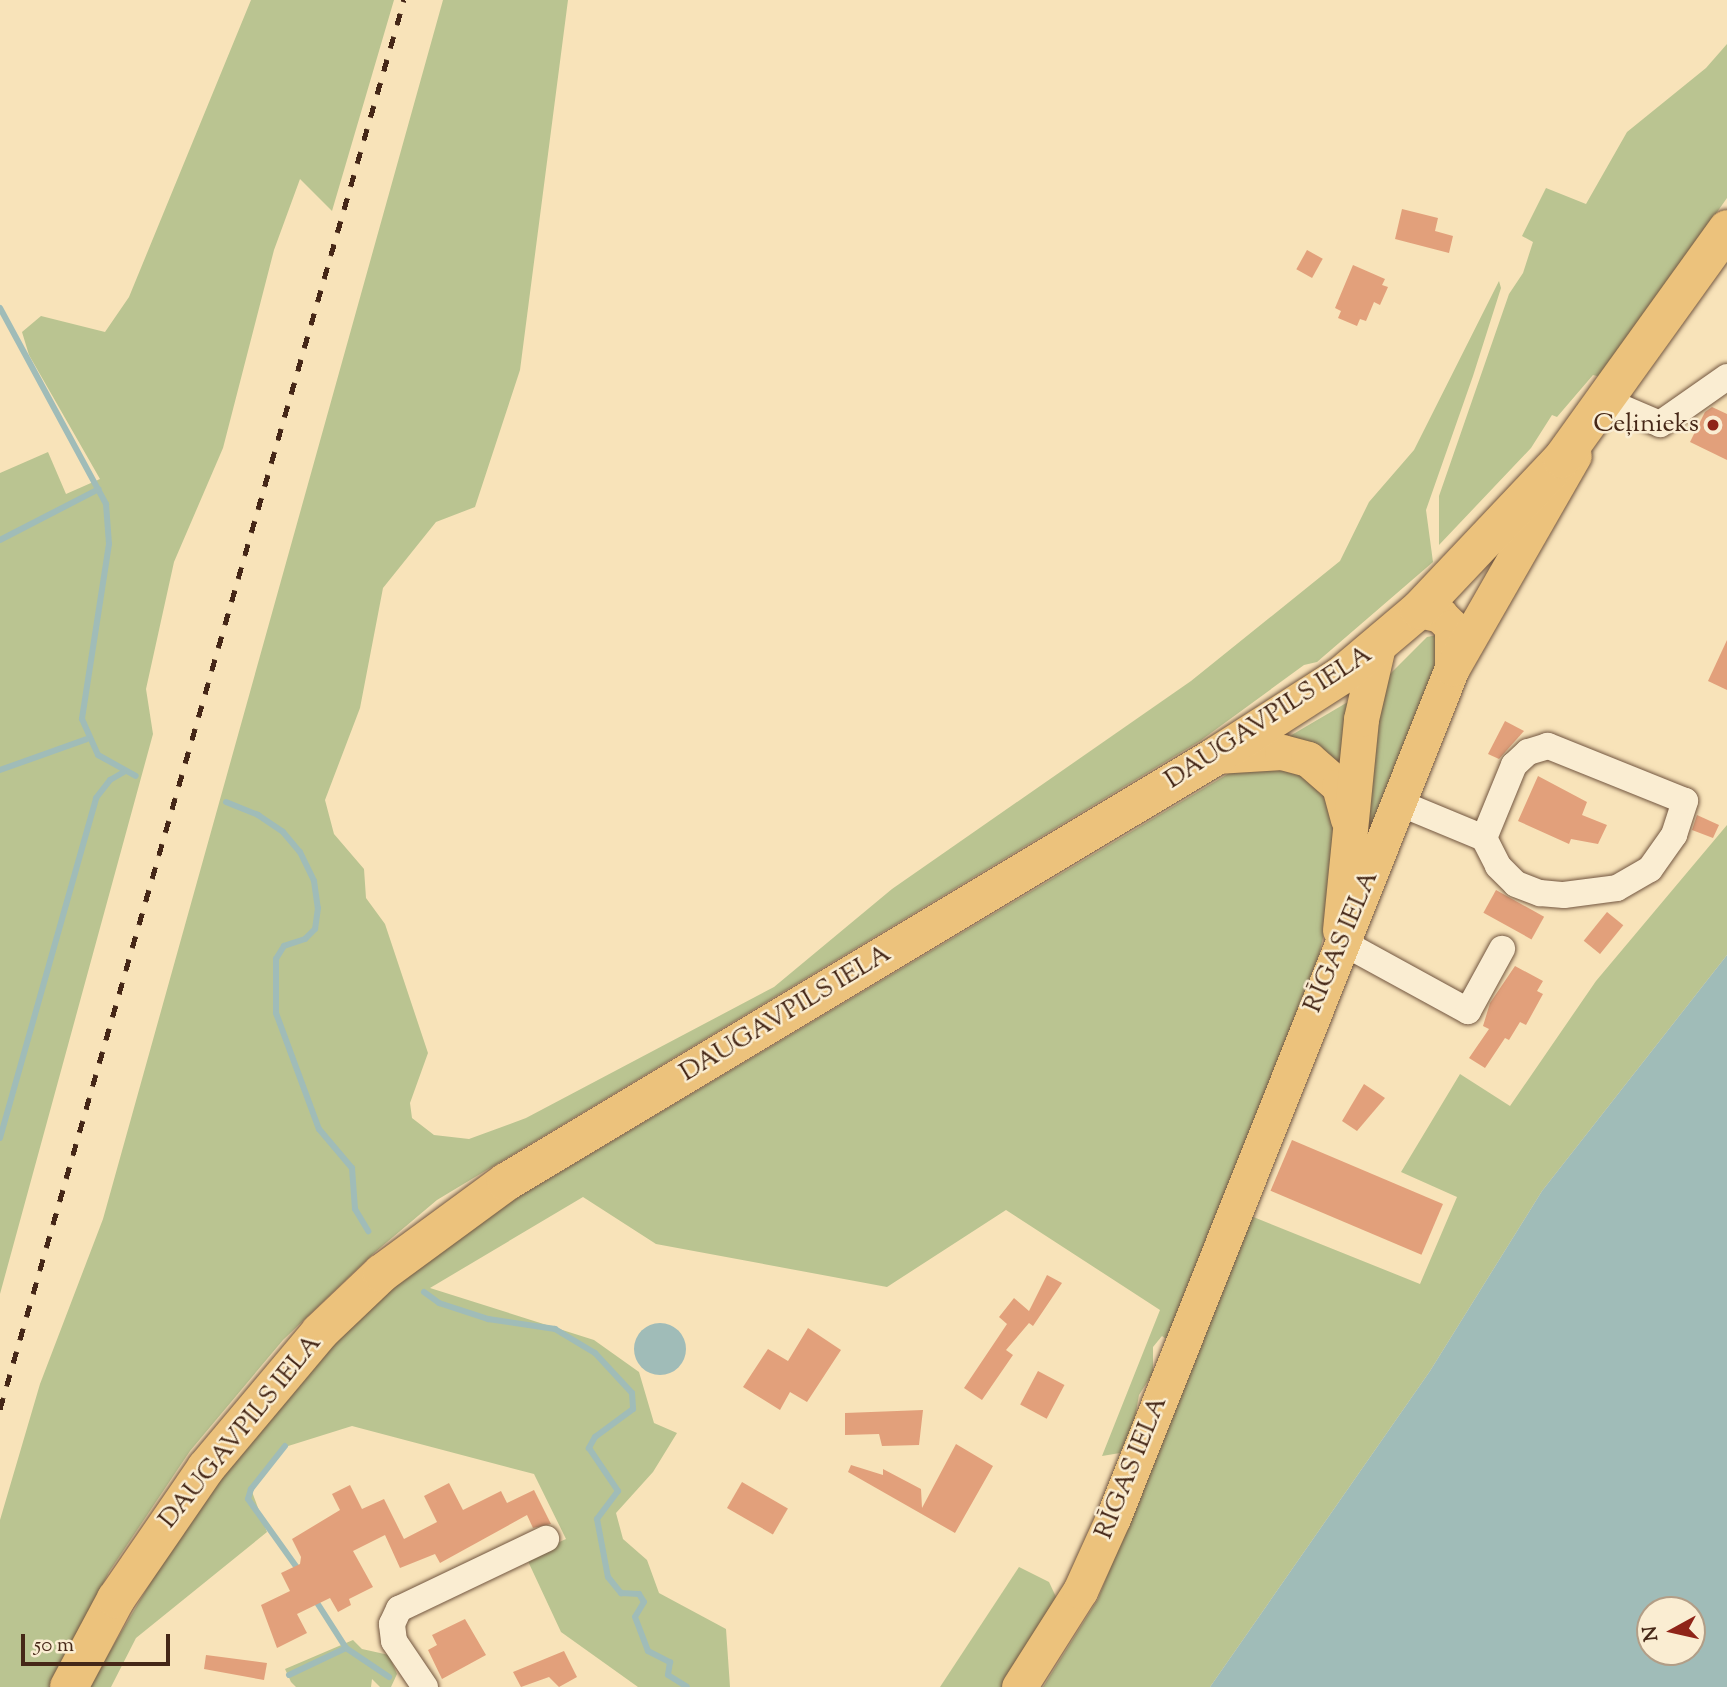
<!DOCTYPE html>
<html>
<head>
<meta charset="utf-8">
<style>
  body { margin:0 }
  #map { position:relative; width:1727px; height:1687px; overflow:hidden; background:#f8e3b9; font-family:"Sorts Mill Goudy",serif }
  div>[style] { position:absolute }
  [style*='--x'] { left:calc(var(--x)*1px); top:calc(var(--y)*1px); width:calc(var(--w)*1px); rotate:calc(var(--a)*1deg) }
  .green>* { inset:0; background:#bac491 }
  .water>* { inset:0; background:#a0bcb8 }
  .round { border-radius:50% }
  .stream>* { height:6px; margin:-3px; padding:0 3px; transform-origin:3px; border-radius:3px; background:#a0bcb8 }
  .building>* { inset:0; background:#e2a07b; transform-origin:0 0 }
  .roads { filter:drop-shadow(0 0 2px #725640) drop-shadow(0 0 2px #725640) }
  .minor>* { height:26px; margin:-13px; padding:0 13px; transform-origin:13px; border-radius:13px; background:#faedd2 }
  .major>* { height:35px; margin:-17.5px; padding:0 17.5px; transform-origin:17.5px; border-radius:17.5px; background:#ecc27c }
  .highway>* { height:38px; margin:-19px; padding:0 19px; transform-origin:19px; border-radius:19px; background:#ecc27c }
  .rail>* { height:5px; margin-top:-2.5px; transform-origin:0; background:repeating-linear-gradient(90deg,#452717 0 12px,transparent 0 24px) }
  .dots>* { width:19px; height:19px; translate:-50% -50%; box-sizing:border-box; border:4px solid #faedd2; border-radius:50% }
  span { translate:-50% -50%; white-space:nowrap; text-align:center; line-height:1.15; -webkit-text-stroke:5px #faedd2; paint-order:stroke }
  .poi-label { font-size:26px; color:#452717 }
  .right { translate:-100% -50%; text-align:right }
  .street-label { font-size:26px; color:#452717 }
  .north { position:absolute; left:1636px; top:1596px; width:70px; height:70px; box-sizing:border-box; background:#faedd2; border:2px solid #b29e87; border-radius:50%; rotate:262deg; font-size:19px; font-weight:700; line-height:28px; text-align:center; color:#452717 }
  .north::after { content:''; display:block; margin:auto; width:24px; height:32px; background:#8f2418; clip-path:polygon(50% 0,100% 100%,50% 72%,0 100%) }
  .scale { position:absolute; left:21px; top:1634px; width:149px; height:32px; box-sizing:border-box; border:4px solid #452717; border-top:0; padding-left:9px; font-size:21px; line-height:24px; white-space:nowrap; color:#452717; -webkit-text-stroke:5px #faedd2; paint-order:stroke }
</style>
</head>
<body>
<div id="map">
  <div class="green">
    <i style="clip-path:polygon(251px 0,394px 0,332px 211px,300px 179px,274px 250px,223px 448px,174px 562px,146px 689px,153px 734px,0 1294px,0 473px,48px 452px,66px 494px,100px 479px,29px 355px,22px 332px,41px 316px,105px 332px,129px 297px)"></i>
    <i style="clip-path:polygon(443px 0,568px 0,520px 370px,475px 507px,436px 522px,383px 588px,360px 708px,325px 800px,334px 834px,364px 869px,366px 898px,385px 924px,428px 1053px,410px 1103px,412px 1118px,434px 1135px,469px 1139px,526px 1118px,774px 987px,892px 889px,1191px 681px,1340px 561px,1369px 502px,1414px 450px,1499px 281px,1501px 288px,1473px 376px,1426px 510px,1433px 562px,1317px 662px,1304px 665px,1200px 741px,437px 1200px,374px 1253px,283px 1340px,190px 1451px,109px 1572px,50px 1687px,0 1687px,0 1520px,40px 1384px,103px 1219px)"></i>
    <i style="clip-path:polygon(1727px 44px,1727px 198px,1601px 377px,1593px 375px,1557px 417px,1552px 415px,1531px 448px,1439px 545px,1439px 496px,1509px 294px,1523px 273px,1533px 242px,1522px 236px,1546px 188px,1586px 204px,1627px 132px,1706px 68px)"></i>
    <i style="clip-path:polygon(1437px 635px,1445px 642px,1360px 858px,1370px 733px,1388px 676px,1427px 637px)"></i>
    <i style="clip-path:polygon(1353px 699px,1344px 778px,1283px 740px)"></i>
    <i style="clip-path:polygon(1279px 759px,1336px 799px,1326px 925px,1319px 955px,1169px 1341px,1162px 1336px,1153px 1347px,1153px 1373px,1139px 1395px,1134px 1423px,1120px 1453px,1102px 1456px,1160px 1310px,1006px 1210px,887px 1287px,656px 1244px,583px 1197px,430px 1288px,594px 1340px,639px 1372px,654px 1423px,677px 1433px,653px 1472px,616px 1513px,623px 1539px,647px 1560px,659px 1593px,726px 1629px,730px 1687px,638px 1687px,561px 1632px,526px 1557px,566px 1539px,534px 1474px,352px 1426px,285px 1447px,251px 1489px,267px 1532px,136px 1638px,111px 1687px,89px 1687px,189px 1517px,320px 1357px,440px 1244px,1243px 765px)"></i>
    <i style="clip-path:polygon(1727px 825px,1727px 955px,1542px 1191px,1430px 1371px,1210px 1687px,1043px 1687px,1098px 1599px,1251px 1216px,1420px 1284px,1457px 1197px,1401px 1172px,1460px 1074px,1510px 1106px,1596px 981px)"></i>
    <i style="clip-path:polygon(1019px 1567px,1049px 1582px,1057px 1599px,1006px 1687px,940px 1687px)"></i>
    <i style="clip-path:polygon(353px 1640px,362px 1649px,389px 1655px,397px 1674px,391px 1687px,380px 1687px,372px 1679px,371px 1687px,296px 1687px,291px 1682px,285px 1669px)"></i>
  </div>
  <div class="water">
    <i style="clip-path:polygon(evenodd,1727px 955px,1727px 1687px,1210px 1687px,1430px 1371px,1542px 1191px,1727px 955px,1692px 1610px,1692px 1652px,1650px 1652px,1650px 1610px,1692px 1610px)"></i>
    <i class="round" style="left:634px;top:1323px;width:52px;height:52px"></i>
  </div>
  <div class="stream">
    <i style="--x:0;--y:308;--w:223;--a:61.6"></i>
    <i style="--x:106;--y:504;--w:40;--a:85.7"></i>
    <i style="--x:109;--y:544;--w:177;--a:98.8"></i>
    <i style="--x:82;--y:719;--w:39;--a:66"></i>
    <i style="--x:98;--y:755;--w:43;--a:28.9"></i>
    <i style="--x:0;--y:540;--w:111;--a:-27.3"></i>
    <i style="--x:0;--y:770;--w:92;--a:-19.6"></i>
    <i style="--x:226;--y:802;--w:35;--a:22"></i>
    <i style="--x:258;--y:815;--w:30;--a:34"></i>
    <i style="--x:283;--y:832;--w:26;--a:50"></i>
    <i style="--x:300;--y:852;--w:32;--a:64"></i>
    <i style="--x:314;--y:881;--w:27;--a:82"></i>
    <i style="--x:318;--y:908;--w:21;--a:98"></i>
    <i style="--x:315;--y:929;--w:14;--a:135"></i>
    <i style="--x:305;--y:939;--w:22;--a:162"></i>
    <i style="--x:284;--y:946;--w:15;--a:122"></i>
    <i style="--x:276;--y:959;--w:54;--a:90"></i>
    <i style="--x:276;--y:1013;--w:124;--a:69.7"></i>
    <i style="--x:319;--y:1129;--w:51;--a:49.8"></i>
    <i style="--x:352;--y:1168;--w:41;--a:85.8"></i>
    <i style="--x:355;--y:1209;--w:26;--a:59"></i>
    <i style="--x:0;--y:1138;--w:353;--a:-74.2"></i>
    <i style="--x:96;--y:798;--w:23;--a:-52"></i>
    <i style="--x:110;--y:780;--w:16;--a:-30"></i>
    <i style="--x:424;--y:1292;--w:19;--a:36"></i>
    <i style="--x:439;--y:1303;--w:52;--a:18.1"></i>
    <i style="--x:488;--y:1319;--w:68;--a:8.5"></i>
    <i style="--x:555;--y:1329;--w:47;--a:31"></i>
    <i style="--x:595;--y:1353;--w:54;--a:47.2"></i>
    <i style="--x:632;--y:1393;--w:16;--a:86"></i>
    <i style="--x:633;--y:1409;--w:47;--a:143.6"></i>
    <i style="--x:595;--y:1437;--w:13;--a:119"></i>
    <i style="--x:589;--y:1448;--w:52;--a:56"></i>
    <i style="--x:618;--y:1491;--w:35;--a:127"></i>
    <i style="--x:597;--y:1519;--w:59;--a:79.3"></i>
    <i style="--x:608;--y:1577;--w:21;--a:51"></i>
    <i style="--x:621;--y:1593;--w:18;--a:3"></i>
    <i style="--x:639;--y:1594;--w:9;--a:58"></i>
    <i style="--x:644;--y:1602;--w:17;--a:121"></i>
    <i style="--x:635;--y:1617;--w:36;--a:69"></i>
    <i style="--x:648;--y:1651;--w:25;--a:27"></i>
    <i style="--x:670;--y:1662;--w:13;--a:99"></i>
    <i style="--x:668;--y:1675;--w:22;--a:32"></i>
    <i style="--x:285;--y:1446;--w:55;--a:128.3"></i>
    <i style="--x:251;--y:1489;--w:10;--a:107"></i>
    <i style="--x:248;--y:1499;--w:90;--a:54.5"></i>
    <i style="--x:314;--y:1598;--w:59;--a:57.4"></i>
    <i style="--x:289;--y:1675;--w:63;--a:-25.3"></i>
    <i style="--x:346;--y:1648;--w:52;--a:34"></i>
  </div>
  <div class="building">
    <i style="clip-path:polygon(1402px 209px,1438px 218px,1435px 231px,1453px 236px,1449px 253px,1395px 239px)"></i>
    <i style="left:1307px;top:250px;width:18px;height:22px;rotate:29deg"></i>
    <i style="clip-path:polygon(1353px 265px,1385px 279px,1382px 285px,1388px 287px,1380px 305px,1374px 302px,1366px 321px,1360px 319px,1357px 326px,1338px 318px,1341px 311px,1335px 308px)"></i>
    <i style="clip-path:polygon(1712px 407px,1727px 414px,1727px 460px,1690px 442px,1705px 412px)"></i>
    <i style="clip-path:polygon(1727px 640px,1727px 690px,1708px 681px)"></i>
    <i style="clip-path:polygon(1505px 721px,1524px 731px,1499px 759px,1488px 754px)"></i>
    <i style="clip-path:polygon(1538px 776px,1587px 802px,1582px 815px,1607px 825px,1598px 844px,1571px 839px,1569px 844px,1518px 821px)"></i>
    <i style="clip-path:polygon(1697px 815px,1719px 825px,1713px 838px,1692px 830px)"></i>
    <i style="left:1496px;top:890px;width:55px;height:26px;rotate:29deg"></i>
    <i style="left:1607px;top:912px;width:21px;height:37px;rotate:39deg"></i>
    <i style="clip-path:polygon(1515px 966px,1543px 981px,1537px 991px,1543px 994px,1526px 1025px,1520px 1022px,1509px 1040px,1505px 1038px,1485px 1068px,1469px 1058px,1489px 1029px,1483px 1026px,1490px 1003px)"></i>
    <i style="clip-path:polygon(1364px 1084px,1385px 1098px,1357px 1131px,1342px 1121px)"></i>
    <i style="left:1292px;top:1140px;width:164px;height:55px;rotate:23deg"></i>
    <i style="clip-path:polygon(1047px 1275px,1062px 1283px,1033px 1326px,1029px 1323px,1006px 1350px,1013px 1355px,982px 1400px,964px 1388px,1007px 1324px,999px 1317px,1014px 1298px,1029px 1311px)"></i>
    <i style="clip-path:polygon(808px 1328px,841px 1350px,807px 1402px,790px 1392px,780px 1410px,743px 1387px,768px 1349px,788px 1361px)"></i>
    <i style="left:1038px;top:1371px;width:30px;height:38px;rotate:28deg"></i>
    <i style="clip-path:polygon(923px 1410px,919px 1445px,882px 1446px,879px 1434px,845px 1435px,845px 1413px)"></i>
    <i style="clip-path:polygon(956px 1444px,993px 1466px,955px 1533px,848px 1472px,851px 1465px,883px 1475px,883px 1469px,921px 1489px,922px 1508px)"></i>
    <i style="left:742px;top:1482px;width:53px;height:30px;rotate:30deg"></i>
    <i style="clip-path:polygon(449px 1483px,463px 1510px,501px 1491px,507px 1503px,534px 1490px,551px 1524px,533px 1528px,527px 1515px,440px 1563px,435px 1554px,400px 1568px,385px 1535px,353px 1551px,373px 1587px,349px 1599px,351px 1605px,338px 1612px,330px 1598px,297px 1614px,307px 1633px,277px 1648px,261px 1605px,290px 1591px,281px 1573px,300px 1564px,301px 1557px,292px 1539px,340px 1510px,332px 1494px,350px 1485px,362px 1509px,384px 1499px,404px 1539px,437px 1522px,424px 1496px)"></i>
    <i style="clip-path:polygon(465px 1619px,486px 1655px,442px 1679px,428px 1650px,437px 1645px,432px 1635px)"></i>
    <i style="clip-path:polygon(564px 1651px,577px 1677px,559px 1687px,549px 1677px,521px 1687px,513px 1672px)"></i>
    <i style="clip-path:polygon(206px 1655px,267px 1663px,264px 1680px,204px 1669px)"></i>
  </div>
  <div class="roads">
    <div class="minor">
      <i style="--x:1606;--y:401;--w:59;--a:23.1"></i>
      <i style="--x:1660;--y:424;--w:82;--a:-35"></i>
      <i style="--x:1397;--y:802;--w:94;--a:22.5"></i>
      <i style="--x:1484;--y:838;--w:31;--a:63"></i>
      <i style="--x:1498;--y:866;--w:25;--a:45"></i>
      <i style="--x:1516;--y:884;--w:26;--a:21"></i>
      <i style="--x:1540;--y:893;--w:24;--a:5"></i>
      <i style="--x:1564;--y:895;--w:53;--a:-7.5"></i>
      <i style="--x:1617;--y:888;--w:38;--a:-30"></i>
      <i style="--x:1650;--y:869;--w:42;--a:-54.8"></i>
      <i style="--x:1674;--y:835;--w:36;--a:-72"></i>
      <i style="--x:1685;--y:801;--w:148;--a:-158.1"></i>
      <i style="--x:1548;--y:746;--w:21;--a:163"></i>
      <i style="--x:1528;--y:752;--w:19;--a:137"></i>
      <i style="--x:1514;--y:765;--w:79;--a:112.3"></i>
      <i style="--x:1340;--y:941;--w:146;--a:28.7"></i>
      <i style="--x:1468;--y:1011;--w:71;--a:-61.3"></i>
      <i style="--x:425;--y:1687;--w:55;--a:-124"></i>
      <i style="--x:394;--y:1641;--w:17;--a:-97"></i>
      <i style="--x:392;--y:1624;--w:17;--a:-65"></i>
      <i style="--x:399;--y:1609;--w:163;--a:-25.5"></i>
    </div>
    <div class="major">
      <i style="--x:1419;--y:610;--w:22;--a:13"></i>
      <i style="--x:1440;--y:615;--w:17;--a:45"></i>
      <i style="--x:1452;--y:627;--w:41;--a:90"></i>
      <i style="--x:1216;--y:756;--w:66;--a:-3.5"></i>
      <i style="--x:1282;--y:752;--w:27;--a:15"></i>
      <i style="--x:1308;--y:759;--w:41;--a:41.1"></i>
      <i style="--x:1339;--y:786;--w:34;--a:75"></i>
      <i style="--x:1340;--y:930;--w:212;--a:-84.3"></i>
      <i style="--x:1361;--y:719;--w:75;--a:-76.9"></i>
      <i style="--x:1019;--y:1687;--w:114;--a:-57.6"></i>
      <i style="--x:1080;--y:1591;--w:80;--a:-65.7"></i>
      <i style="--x:1113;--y:1518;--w:915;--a:-68.26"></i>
      <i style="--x:1452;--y:668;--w:245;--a:-60.2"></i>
    </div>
    <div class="highway">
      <i style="--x:69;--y:1687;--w:100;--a:-61.9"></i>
      <i style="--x:116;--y:1599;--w:159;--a:-55.5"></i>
      <i style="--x:206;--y:1468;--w:177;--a:-50"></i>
      <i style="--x:320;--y:1332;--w:86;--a:-43.6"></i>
      <i style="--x:382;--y:1273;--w:154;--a:-36.3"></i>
      <i style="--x:506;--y:1182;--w:828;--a:-30.96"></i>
      <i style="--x:1216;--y:756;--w:150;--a:-32.7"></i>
      <i style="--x:1342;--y:675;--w:101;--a:-40.2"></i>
      <i style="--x:1419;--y:610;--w:208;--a:-46.6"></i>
      <i style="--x:1562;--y:459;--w:283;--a:-54.3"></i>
    </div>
  </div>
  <div class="rail">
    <i style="--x:0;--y:1409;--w:1466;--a:-74"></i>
  </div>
  <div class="dots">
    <i style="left:1713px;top:425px;background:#8f2418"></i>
  </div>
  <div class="poi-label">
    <span class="right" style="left:1699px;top:425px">Ceļinieks</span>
  </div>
  <div class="street-label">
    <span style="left:1269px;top:718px;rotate:-33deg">DAUGAVPILS IELA</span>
    <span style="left:1342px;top:942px;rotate:-67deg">RĪGAS IELA</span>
    <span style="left:786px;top:1014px;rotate:-31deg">DAUGAVPILS IELA</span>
    <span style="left:241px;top:1432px;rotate:-51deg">DAUGAVPILS IELA</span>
    <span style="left:1132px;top:1468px;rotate:-68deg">RĪGAS IELA</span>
  </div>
  <div class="north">N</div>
  <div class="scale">50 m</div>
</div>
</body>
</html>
